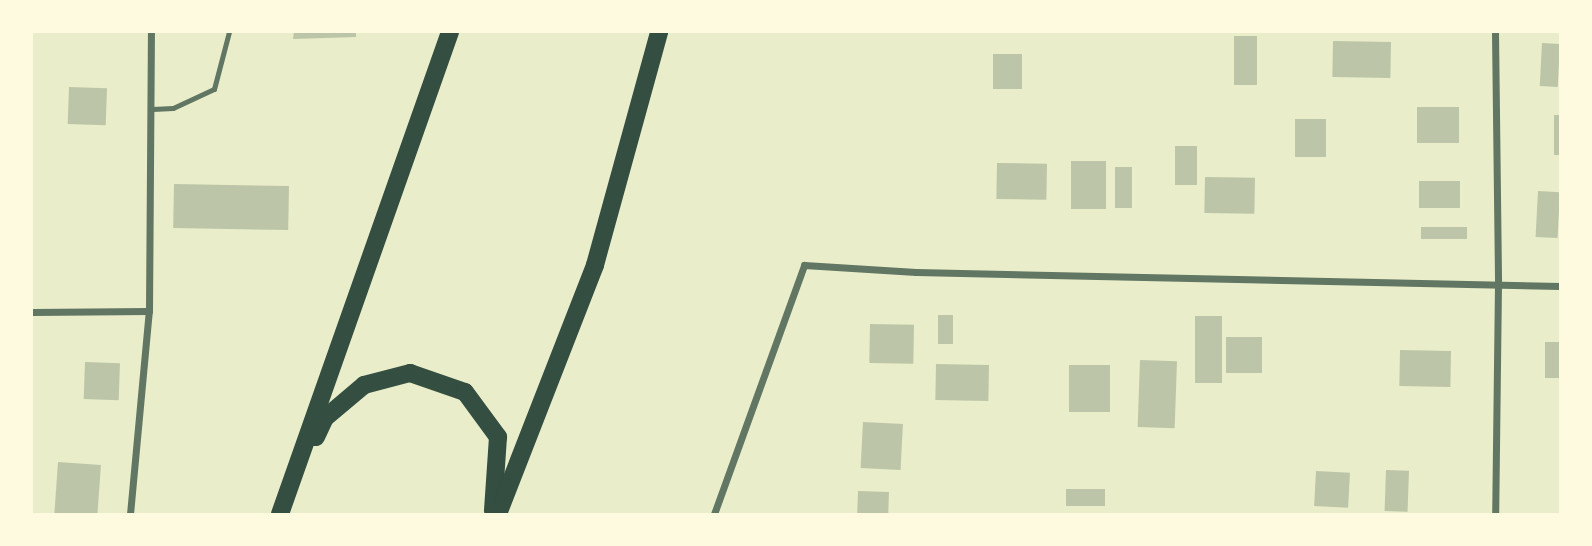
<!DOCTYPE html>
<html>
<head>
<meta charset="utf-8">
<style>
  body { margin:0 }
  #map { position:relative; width:1592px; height:546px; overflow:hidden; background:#e9edc9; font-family:"Fira Sans Condensed",sans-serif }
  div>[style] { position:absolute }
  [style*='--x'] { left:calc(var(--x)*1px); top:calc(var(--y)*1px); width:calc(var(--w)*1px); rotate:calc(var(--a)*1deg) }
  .building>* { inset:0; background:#bcc5a7; transform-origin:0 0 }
  .service>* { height:5px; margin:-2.5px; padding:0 2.5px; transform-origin:2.5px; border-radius:2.5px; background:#617663 }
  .minor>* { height:7px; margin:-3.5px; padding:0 3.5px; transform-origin:3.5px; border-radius:3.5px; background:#617663 }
  .trunk>* { height:18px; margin:-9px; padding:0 9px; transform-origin:9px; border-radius:9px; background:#344e41 }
  span { translate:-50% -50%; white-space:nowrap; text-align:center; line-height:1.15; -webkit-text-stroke:6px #fefae0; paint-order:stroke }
  .frame { position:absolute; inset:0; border:33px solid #fefae0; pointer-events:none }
</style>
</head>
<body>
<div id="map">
  <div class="building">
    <i style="clip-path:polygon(294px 32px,356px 32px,356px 37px,293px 39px)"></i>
    <i style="left:1234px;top:36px;width:23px;height:49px"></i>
    <i style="left:1333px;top:41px;width:58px;height:36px;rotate:1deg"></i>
    <i style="left:1542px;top:43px;width:18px;height:43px;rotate:3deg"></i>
    <i style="left:993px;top:54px;width:29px;height:35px"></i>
    <i style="left:69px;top:87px;width:38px;height:37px;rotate:2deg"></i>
    <i style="left:1417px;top:107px;width:42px;height:36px"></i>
    <i style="left:1554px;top:115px;width:6px;height:40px"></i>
    <i style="left:1295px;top:119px;width:31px;height:38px"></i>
    <i style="left:1175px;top:146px;width:22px;height:39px"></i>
    <i style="left:1071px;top:161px;width:35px;height:48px"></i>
    <i style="left:997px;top:163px;width:50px;height:36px;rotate:1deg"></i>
    <i style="left:1115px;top:167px;width:17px;height:41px"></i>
    <i style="left:1205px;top:177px;width:50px;height:36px;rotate:1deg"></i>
    <i style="left:1419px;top:181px;width:41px;height:27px"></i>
    <i style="left:174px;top:184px;width:115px;height:44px;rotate:1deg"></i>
    <i style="left:1538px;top:191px;width:22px;height:46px;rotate:3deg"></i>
    <i style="left:1421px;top:227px;width:46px;height:12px"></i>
    <i style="left:938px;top:315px;width:15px;height:29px"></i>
    <i style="left:1195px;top:316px;width:27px;height:67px"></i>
    <i style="left:870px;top:324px;width:44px;height:39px;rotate:1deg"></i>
    <i style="left:1226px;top:337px;width:36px;height:36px"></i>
    <i style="left:1545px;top:342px;width:15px;height:36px"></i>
    <i style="left:1400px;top:350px;width:51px;height:36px;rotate:1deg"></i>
    <i style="left:1140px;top:360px;width:37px;height:67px;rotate:2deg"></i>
    <i style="left:85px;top:362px;width:35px;height:37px;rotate:2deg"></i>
    <i style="left:936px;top:364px;width:53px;height:36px;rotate:1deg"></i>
    <i style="left:1069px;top:365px;width:41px;height:47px"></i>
    <i style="left:863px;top:422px;width:40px;height:46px;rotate:3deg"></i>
    <i style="left:58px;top:462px;width:43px;height:52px;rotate:4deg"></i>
    <i style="left:1386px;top:470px;width:23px;height:41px;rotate:2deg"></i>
    <i style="left:1316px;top:471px;width:34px;height:35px;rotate:3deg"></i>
    <i style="left:1066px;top:489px;width:39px;height:17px"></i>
    <i style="left:858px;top:491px;width:31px;height:23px;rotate:2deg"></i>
  </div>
  <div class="service">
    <i style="--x:152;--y:109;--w:21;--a:-3"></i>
    <i style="--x:173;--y:108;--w:45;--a:-24.9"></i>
    <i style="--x:214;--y:89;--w:59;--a:-75.3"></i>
  </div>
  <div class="minor">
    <i style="--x:1495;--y:32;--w:252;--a:89.3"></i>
    <i style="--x:1498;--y:284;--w:230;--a:90.7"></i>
    <i style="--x:32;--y:312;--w:117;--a:-0.5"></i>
    <i style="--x:130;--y:514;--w:204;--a:-84.7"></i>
    <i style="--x:149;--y:311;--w:279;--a:-89.6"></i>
    <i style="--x:714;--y:514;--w:265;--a:-70.1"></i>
    <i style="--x:804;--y:265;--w:112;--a:3.6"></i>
    <i style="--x:916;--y:272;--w:644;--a:1.25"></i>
  </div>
  <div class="trunk">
    <i style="--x:316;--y:437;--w:21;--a:-65"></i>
    <i style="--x:325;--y:418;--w:51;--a:-40.2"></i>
    <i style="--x:364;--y:385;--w:48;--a:-14.6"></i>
    <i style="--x:410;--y:373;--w:58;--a:19.1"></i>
    <i style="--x:465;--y:392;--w:56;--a:53.7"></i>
    <i style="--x:498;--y:437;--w:74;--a:93.9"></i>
    <i style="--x:280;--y:514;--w:511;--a:-70.57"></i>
    <i style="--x:498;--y:514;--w:267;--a:-68.7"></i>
    <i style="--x:595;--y:265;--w:242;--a:-74.6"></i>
  </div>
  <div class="frame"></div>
</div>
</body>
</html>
